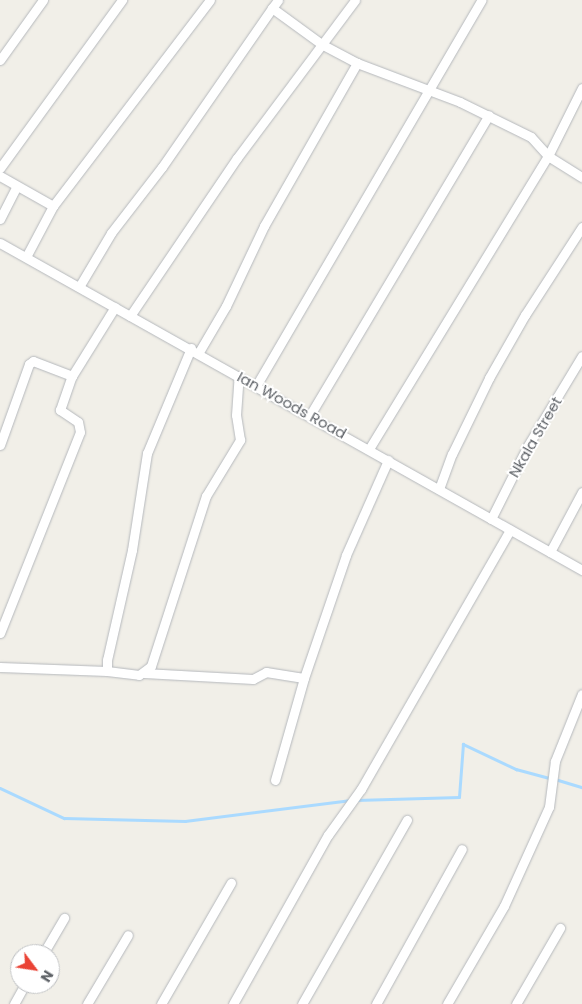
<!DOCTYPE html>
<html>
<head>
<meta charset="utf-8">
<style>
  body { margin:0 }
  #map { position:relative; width:582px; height:1004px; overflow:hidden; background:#f1efe8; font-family:Poppins,sans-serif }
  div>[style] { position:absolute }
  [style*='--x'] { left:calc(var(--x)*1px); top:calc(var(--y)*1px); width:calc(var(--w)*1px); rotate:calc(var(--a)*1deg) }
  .stream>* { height:2.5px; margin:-1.25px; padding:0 1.25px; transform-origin:1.25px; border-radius:1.25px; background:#aadaff }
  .roads { filter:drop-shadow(0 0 1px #b5b8bc) drop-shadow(0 0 1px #b5b8bc) }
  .minor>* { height:9px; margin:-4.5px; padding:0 4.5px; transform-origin:4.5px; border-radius:4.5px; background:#fff }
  span { translate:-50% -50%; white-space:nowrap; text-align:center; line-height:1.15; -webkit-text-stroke:4px #fff; paint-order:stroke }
  .street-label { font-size:15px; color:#5f6368 }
  .north { position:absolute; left:10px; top:944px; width:50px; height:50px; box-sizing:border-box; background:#fff; border:1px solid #bfc1c3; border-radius:50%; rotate:121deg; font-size:14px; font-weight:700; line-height:20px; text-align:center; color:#5f6368 }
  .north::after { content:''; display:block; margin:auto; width:18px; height:22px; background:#ea4335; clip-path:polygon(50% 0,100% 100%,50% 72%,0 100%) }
</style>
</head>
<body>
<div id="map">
  <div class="stream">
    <i style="--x:555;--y:779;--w:28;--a:17"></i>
    <i style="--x:0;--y:788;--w:71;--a:25.1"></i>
    <i style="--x:64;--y:818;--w:121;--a:1.4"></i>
    <i style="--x:185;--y:821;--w:167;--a:-7.2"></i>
    <i style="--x:356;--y:800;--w:103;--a:-1.7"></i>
    <i style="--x:459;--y:797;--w:53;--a:-85.7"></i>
    <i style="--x:463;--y:744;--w:59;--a:25.3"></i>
    <i style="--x:516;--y:769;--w:35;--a:15"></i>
  </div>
  <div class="roads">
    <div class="minor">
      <i style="--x:272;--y:8;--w:10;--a:-53"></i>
      <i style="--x:0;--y:60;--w:74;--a:-54.4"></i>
      <i style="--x:0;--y:168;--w:208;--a:-54"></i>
      <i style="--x:0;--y:176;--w:61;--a:29.5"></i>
      <i style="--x:0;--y:219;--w:37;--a:-63"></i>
      <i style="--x:0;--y:243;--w:668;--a:29.33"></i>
      <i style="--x:26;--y:257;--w:58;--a:-62.1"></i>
      <i style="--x:53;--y:206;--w:259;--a:-52.7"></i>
      <i style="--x:79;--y:287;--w:63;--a:-59.3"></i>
      <i style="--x:111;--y:233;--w:83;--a:-52.3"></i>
      <i style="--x:162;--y:167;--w:193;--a:-55.3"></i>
      <i style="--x:272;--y:8;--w:63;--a:36"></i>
      <i style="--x:323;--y:45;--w:38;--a:28"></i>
      <i style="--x:357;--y:63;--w:110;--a:20.7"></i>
      <i style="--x:460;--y:102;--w:79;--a:26.2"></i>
      <i style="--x:531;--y:137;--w:25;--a:48"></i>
      <i style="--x:548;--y:156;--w:76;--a:-63.4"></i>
      <i style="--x:130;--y:316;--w:191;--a:-55.9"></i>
      <i style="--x:237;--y:158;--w:197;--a:-53.2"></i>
      <i style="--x:191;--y:348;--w:114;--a:112.7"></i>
      <i style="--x:147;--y:453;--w:98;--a:98.8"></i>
      <i style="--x:132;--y:550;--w:113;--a:102.8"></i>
      <i style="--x:107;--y:660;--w:11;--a:90"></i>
      <i style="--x:107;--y:671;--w:32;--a:7"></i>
      <i style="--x:139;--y:675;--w:15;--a:-37"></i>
      <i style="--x:151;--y:666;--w:179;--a:-72.1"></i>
      <i style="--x:206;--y:496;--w:66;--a:-58.7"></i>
      <i style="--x:240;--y:440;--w:25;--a:-99"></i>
      <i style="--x:236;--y:415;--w:39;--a:-86"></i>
      <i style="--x:199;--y:352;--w:53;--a:-59.6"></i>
      <i style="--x:226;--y:306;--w:89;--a:-64.6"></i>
      <i style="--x:264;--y:226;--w:188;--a:-60.3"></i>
      <i style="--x:256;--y:386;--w:447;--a:-59.7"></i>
      <i style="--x:310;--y:415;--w:349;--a:-59.2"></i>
      <i style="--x:0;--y:445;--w:86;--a:-70.3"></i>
      <i style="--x:29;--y:364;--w:5;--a:-37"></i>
      <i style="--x:33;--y:361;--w:42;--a:21"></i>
      <i style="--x:72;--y:376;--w:81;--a:-58.1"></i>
      <i style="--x:369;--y:449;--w:343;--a:-58.6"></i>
      <i style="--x:548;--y:156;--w:40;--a:32"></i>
      <i style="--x:439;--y:489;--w:37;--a:-70"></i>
      <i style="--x:452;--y:454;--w:85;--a:-64"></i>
      <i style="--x:489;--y:378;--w:73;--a:-60.3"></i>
      <i style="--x:525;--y:315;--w:105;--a:-57.1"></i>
      <i style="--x:491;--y:519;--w:80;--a:-63.4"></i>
      <i style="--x:527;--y:447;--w:106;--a:-58.9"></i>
      <i style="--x:550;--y:552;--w:68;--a:-61.9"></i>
      <i style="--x:0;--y:633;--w:216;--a:-68.3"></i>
      <i style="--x:80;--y:432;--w:10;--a:-101"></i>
      <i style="--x:78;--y:422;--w:22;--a:-146"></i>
      <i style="--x:60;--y:410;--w:36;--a:-71"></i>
      <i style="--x:0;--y:667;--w:107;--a:2.1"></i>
      <i style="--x:144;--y:673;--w:109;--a:3.2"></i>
      <i style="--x:253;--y:679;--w:15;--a:-28"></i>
      <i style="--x:266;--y:672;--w:38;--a:9"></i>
      <i style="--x:275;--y:780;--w:106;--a:-74.1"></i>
      <i style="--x:304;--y:678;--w:130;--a:-71.1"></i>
      <i style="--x:346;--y:555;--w:104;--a:-66.1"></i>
      <i style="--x:43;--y:954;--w:42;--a:-59.7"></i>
      <i style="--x:14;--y:1004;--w:23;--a:-61"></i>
      <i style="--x:87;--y:1004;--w:80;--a:-59.3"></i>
      <i style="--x:161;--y:1004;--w:140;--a:-60"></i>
      <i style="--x:233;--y:1004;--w:194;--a:-60.7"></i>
      <i style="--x:328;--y:835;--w:57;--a:-54.3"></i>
      <i style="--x:361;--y:789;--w:299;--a:-60.1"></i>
      <i style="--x:302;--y:1004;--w:212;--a:-60.3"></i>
      <i style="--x:376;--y:1004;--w:177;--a:-61"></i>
      <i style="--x:447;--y:1004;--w:113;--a:-59.8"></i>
      <i style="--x:504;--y:906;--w:109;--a:-65.6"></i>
      <i style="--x:549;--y:807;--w:46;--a:-82.6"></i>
      <i style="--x:555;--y:761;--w:72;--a:-68.1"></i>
      <i style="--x:516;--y:1004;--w:88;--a:-59.9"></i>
    </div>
  </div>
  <div class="street-label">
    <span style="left:292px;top:405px;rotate:29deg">Ian Woods Road</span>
    <span style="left:535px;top:437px;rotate:-60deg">Nkala Street</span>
  </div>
  <div class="north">N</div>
</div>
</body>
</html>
